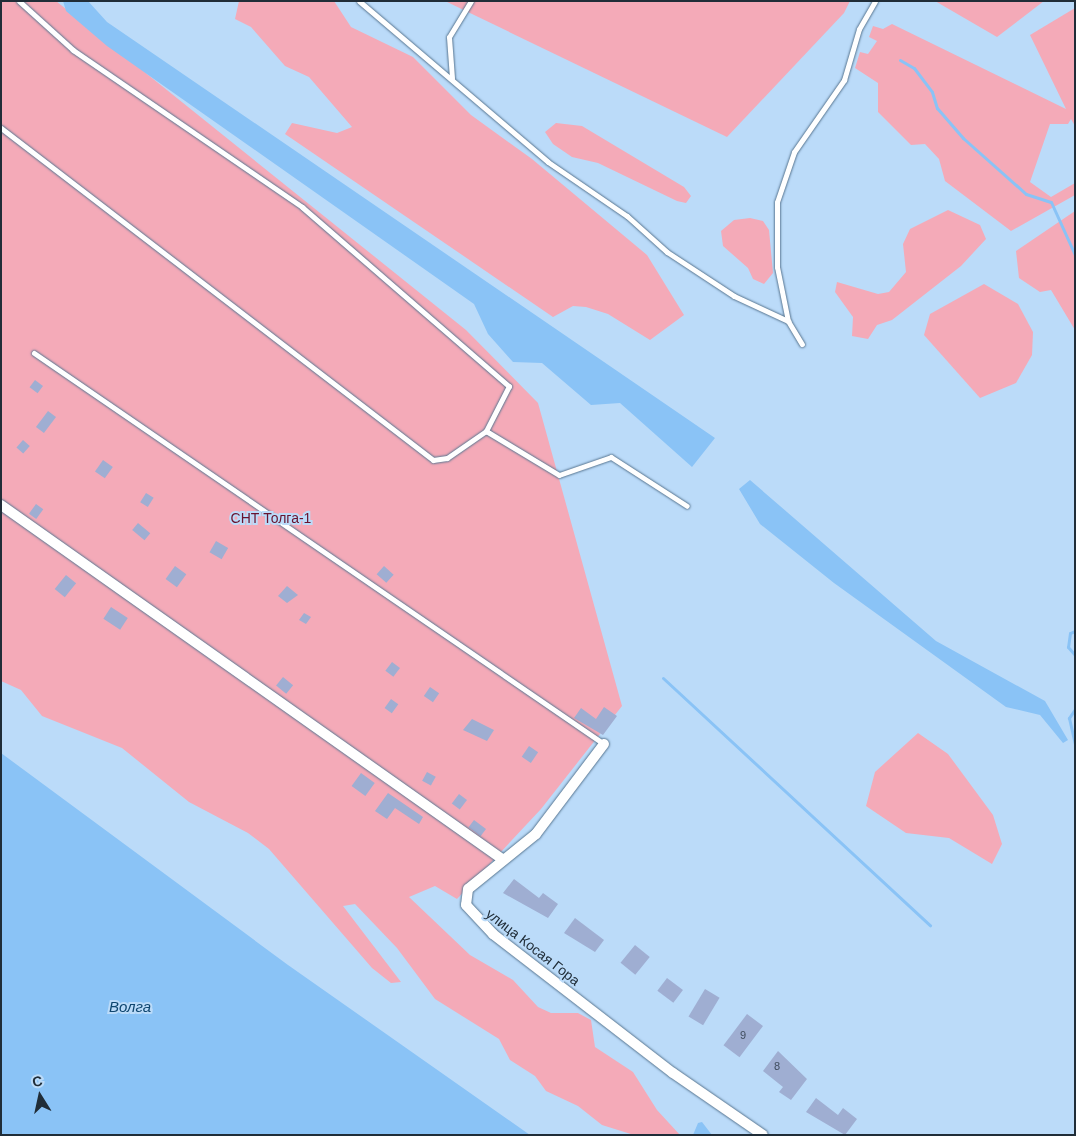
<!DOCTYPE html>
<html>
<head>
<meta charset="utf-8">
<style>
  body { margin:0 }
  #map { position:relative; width:1076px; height:1136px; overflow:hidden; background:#bbdbf9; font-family:Helvetica,sans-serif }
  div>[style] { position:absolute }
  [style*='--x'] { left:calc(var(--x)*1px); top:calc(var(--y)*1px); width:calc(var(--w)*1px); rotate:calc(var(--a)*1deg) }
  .green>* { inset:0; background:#f4aab8 }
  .water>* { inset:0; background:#8ac3f6 }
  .stream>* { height:3px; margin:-1.5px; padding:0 1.5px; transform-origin:1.5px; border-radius:1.5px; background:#8ac3f6 }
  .building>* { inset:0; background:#9faed2; transform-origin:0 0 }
  .roads { filter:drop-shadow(0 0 1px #587691) drop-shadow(0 0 1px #587691) }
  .lane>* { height:5px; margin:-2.5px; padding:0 2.5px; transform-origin:2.5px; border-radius:2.5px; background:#fff }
  .street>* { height:10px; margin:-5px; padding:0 5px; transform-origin:5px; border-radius:5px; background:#fff }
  span { translate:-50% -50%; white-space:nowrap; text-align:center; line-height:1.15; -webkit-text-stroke:4px #bbdbf9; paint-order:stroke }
  .number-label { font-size:11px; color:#404d5e }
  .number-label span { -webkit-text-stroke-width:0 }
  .park-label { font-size:14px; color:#68132f }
  .street-label { font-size:14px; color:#202d38 }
  .water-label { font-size:15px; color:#0f466f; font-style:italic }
  .frame { position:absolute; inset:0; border:2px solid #202d38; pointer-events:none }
  .north { position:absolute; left:15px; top:1071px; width:50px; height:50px; -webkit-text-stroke:4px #bbdbf9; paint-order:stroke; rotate:350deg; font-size:14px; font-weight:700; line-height:20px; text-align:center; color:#202d38 }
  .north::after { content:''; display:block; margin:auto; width:18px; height:22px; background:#202d38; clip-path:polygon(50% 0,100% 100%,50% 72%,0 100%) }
</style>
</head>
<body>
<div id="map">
  <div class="green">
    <i style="clip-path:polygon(1px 1px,56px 1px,466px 330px,538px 403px,622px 706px,541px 809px,457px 899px,435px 886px,409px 897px,470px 955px,513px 980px,538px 1007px,551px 1013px,578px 1013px,591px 1020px,595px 1047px,633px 1072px,657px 1110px,680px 1135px,634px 1135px,602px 1125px,578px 1106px,546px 1091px,535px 1076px,510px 1060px,499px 1039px,435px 999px,397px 948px,355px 904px,343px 906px,401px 982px,391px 983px,372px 968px,269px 849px,248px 833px,189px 802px,122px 748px,42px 716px,21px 690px,1px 681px)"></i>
    <i style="clip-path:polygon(239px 1px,334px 1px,351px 27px,413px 57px,471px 115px,532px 159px,647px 255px,684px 315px,650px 340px,608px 314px,586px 307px,573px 306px,553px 317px,285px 134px,292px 123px,337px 133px,352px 127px,309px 77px,285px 66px,251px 27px,235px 19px)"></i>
    <i style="clip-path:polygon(445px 1px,850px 1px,844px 13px,727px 137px)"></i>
    <i style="clip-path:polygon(935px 1px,1044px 1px,997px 37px)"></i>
    <i style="clip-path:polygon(1075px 8px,1075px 126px,1071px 119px,1068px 124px,1050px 124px,1030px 182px,1051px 197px,1075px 183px,1075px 195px,1011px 231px,945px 181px,939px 159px,925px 144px,911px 145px,878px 112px,878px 83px,855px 68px,860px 52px,868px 54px,877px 41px,869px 37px,873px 26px,883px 29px,892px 24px,1066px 109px,1030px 35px)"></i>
    <i style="clip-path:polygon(556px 123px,582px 126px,684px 187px,691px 196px,686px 203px,677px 201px,598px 163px,572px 157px,553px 144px,545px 132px)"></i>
    <i style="clip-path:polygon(948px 210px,980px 225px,986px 239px,961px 266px,892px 320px,877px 325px,868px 339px,852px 336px,853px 317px,835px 292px,837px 282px,878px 294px,889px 292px,906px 272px,903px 244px,910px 229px)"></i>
    <i style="clip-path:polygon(1075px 211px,1075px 330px,1051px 290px,1040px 292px,1019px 278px,1016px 251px)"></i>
    <i style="clip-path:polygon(750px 218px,763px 221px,769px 230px,773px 273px,764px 284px,753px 279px,748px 268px,723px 246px,721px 231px,734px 220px)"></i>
    <i style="clip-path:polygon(984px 284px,1018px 304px,1033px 332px,1032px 355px,1016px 383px,980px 398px,924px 335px,930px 314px)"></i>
    <i style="clip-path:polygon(918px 733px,948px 754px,993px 815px,1002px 844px,992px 864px,949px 838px,906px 833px,866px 806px,875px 772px)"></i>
  </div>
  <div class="water">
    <i style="clip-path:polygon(63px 1px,88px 1px,107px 22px,715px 438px,692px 467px,620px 403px,591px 405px,542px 363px,513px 362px,488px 334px,474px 304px,107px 46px,66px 11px)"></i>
    <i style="clip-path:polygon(750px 480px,936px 641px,1045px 701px,1068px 740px,1063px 743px,1040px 715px,1006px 707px,834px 583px,760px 524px,739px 489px)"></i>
    <i style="clip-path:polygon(1px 753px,288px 965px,530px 1135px,1px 1135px)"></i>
    <i style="clip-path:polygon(702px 1122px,712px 1135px,693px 1135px,698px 1123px)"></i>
  </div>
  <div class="stream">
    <i style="--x:900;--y:60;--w:16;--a:30"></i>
    <i style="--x:914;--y:68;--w:30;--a:53"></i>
    <i style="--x:932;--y:92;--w:17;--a:73"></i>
    <i style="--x:937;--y:108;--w:40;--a:49"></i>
    <i style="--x:963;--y:138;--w:84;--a:41.6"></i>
    <i style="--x:1026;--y:194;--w:26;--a:18"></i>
    <i style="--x:1051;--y:202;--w:58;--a:65.6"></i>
    <i style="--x:1075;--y:631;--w:5;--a:158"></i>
    <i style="--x:1070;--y:633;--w:14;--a:98"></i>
    <i style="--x:1068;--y:647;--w:11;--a:49"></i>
    <i style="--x:663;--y:678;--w:364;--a:42.8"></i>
    <i style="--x:1075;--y:709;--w:11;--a:124"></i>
    <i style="--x:1069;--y:718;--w:27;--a:77"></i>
  </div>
  <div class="building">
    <i style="left:35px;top:380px;width:10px;height:9px;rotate:37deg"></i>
    <i style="left:48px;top:411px;width:10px;height:20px;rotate:37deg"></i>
    <i style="left:23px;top:440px;width:9px;height:10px;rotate:41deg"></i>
    <i style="left:103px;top:460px;width:12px;height:14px;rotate:35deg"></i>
    <i style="left:146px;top:493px;width:9px;height:11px;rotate:32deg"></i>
    <i style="left:36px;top:504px;width:9px;height:12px;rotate:36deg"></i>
    <i style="left:138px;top:523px;width:16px;height:9px;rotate:40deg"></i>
    <i style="left:216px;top:541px;width:14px;height:13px;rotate:30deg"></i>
    <i style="left:175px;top:566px;width:14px;height:16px;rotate:36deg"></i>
    <i style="left:384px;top:566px;width:13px;height:11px;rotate:42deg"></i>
    <i style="left:66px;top:575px;width:13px;height:18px;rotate:39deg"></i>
    <i style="clip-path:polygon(287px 586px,298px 595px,287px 603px,278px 596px)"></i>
    <i style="left:111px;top:607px;width:20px;height:14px;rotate:33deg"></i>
    <i style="clip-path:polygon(304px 613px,311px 617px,306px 624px,299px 620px)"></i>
    <i style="left:392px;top:662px;width:10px;height:11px;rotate:37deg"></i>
    <i style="left:283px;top:677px;width:13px;height:11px;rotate:39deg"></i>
    <i style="left:430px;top:687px;width:11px;height:11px;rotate:34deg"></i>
    <i style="left:391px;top:699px;width:9px;height:11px;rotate:36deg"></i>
    <i style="clip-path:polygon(604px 707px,617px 716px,603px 735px,574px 718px,581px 708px,596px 719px)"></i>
    <i style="clip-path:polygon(472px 719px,494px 730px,487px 741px,463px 730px)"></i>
    <i style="left:529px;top:746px;width:11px;height:13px;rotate:34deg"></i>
    <i style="left:427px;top:772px;width:10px;height:10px;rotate:29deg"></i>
    <i style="left:361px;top:773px;width:17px;height:16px;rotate:36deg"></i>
    <i style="clip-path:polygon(388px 793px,423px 817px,419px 824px,395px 808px,387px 819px,375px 811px)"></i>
    <i style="left:459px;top:794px;width:10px;height:12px;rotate:37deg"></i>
    <i style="left:474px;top:820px;width:15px;height:9px;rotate:37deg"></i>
    <i style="clip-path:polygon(514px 879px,539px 898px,543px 893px,558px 904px,548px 918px,503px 893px)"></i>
    <i style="clip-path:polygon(575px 918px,604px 940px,595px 952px,564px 933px)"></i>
    <i style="left:635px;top:945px;width:19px;height:23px;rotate:39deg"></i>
    <i style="left:667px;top:978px;width:20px;height:16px;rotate:37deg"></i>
    <i style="left:705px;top:989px;width:17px;height:32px;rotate:31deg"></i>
    <i style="left:747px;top:1014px;width:20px;height:39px;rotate:37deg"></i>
    <i style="clip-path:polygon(778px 1051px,807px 1079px,791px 1100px,779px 1092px,783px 1087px,763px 1071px)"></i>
    <i style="clip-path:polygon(816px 1098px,838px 1115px,843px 1108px,857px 1119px,845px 1135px,806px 1112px)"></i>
  </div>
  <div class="roads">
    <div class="lane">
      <i style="--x:19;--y:1;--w:73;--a:42.2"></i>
      <i style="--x:73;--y:50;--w:278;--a:34.4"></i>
      <i style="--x:302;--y:207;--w:274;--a:40.9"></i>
      <i style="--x:509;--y:386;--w:51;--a:117.1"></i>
      <i style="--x:486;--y:431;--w:85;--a:31.1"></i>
      <i style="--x:559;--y:475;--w:55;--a:-19.1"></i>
      <i style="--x:611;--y:457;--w:90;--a:32.8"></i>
      <i style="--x:359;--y:1;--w:248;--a:40.4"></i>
      <i style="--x:548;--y:162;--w:96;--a:34.4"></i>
      <i style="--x:627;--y:216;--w:54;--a:42"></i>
      <i style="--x:667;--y:252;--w:80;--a:33.3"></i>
      <i style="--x:734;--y:296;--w:60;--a:24.8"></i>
      <i style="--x:788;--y:321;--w:27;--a:59"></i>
      <i style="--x:452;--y:78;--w:41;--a:-94.2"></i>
      <i style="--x:449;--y:37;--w:42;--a:-58.6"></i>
      <i style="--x:1;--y:128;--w:545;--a:37.54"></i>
      <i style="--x:433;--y:460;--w:14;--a:-8"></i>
      <i style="--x:447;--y:458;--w:47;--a:-34.7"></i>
      <i style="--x:788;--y:321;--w:55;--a:-101.5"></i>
      <i style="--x:777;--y:267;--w:65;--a:-90"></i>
      <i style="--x:777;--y:202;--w:53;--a:-71.2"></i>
      <i style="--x:794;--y:152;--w:88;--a:-55.2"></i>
      <i style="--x:844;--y:80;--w:53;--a:-73.6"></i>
      <i style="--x:859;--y:29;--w:32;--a:-60"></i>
      <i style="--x:34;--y:353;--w:691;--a:34.45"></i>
    </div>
    <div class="street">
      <i style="--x:1;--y:505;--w:613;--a:35.24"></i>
      <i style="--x:604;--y:744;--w:113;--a:127.1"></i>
      <i style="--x:536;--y:834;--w:87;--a:141"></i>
      <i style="--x:468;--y:889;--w:16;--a:97"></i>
      <i style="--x:466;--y:905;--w:40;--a:47"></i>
      <i style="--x:493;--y:934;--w:227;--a:37.7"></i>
      <i style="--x:673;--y:1073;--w:109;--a:34.6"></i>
    </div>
  </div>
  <div class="number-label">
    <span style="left:743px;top:1035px">9</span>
    <span style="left:777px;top:1066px">8</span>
  </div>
  <div class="park-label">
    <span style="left:271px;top:518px">СНТ Толга-1</span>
  </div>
  <div class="street-label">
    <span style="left:533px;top:947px;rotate:38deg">улица Косая Гора</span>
  </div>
  <div class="water-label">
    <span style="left:130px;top:1007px">Волга</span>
  </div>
  <div class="frame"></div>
  <div class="north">С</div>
</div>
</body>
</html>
